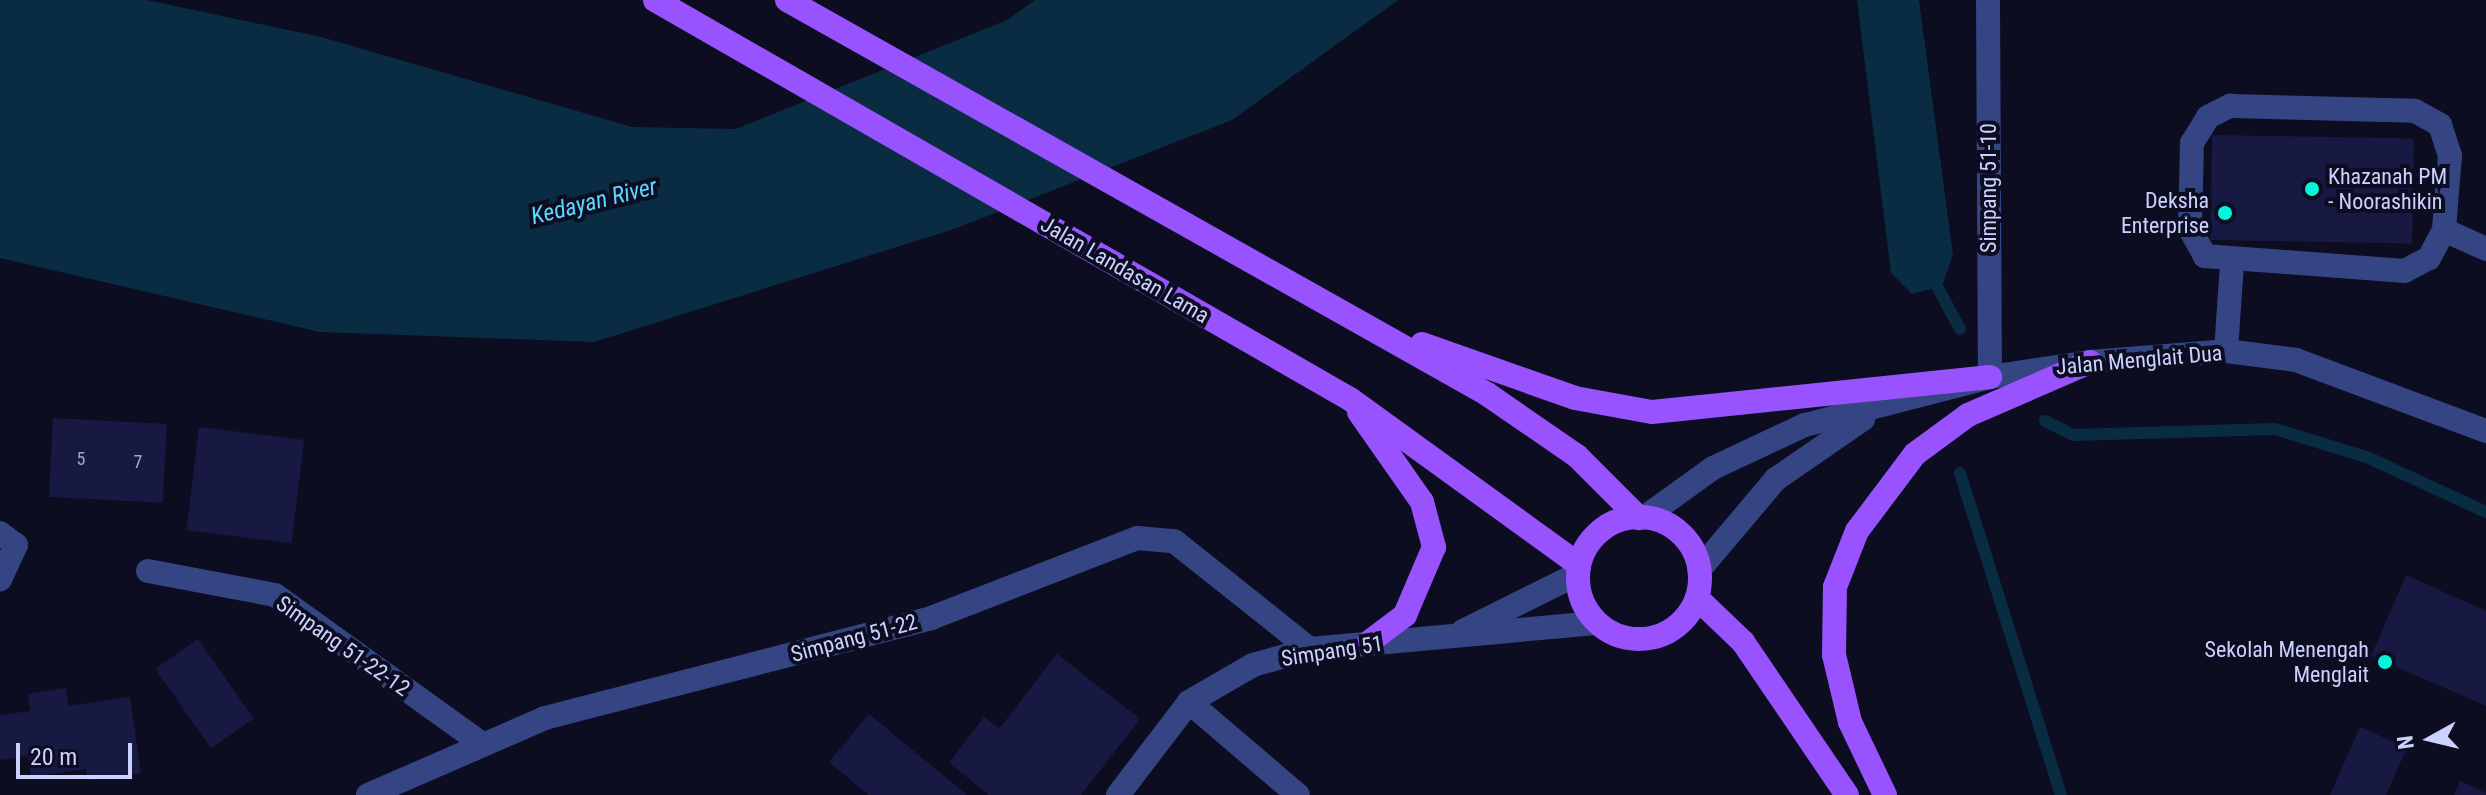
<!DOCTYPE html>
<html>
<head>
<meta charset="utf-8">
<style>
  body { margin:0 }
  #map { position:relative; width:2486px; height:795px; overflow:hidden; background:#0c0d21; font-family:"Roboto Condensed",sans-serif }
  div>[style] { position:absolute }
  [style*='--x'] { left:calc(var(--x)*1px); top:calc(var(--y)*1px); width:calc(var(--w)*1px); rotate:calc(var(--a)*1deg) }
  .water>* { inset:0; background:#092c43 }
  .stream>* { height:12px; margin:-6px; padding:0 6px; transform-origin:6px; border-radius:6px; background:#092c43 }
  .building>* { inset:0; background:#181943; transform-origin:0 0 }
  .minor>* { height:24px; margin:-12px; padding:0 12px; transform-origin:12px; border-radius:12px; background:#354482 }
  .major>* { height:24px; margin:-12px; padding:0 12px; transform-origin:12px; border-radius:12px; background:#9853ff }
  .major>.ring { margin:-12px; padding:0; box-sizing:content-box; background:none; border:24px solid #9853ff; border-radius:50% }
  .dots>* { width:22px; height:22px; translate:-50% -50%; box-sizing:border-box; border:4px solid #0c0d21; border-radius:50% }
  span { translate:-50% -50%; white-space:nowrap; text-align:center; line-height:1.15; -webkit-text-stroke:8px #0c0d21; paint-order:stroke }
  .number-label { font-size:18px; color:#9fa4d0 }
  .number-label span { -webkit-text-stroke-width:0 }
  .poi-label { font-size:22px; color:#ccd2ff }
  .left { translate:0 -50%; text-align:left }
  .right { translate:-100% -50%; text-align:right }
  .street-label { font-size:22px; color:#ccd2ff }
  .water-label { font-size:24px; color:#5ad8ff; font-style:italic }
  .north { position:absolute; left:2390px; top:699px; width:80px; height:80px; -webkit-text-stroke:6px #0c0d21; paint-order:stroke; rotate:262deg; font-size:22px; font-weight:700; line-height:32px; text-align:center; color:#ccd2ff }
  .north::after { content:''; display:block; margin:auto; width:28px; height:36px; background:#ccd2ff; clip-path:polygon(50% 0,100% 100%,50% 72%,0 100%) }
  .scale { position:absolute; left:16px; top:743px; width:116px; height:36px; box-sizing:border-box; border:4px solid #ccd2ff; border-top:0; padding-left:10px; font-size:24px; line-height:28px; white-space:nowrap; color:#ccd2ff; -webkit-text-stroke:6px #0c0d21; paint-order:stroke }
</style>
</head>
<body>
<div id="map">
  <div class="water">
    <i style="clip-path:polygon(0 0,147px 0,321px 37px,632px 127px,736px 129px,1007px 20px,1035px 0,1398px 0,1232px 120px,954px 229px,594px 342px,320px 332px,0 258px)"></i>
    <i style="clip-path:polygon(1857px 0,1919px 0,1953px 255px,1942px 286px,1912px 294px,1891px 273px)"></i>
  </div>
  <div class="stream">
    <i style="--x:1931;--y:275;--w:61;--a:61.8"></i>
    <i style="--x:2045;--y:421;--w:32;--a:26"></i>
    <i style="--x:2074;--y:435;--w:201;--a:-1.7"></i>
    <i style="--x:2275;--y:429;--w:98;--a:17.1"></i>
    <i style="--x:2369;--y:458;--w:129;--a:24.8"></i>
    <i style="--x:1960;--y:473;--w:337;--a:72.6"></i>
  </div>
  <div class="building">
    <i style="left:2212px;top:135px;width:202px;height:105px;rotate:1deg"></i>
    <i style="left:53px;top:418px;width:114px;height:79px;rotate:3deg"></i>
    <i style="left:199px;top:427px;width:106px;height:104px;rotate:7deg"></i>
    <i style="clip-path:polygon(2406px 575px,2486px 611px,2486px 706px,2371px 656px)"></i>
    <i style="left:198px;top:639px;width:97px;height:52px;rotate:55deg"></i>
    <i style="clip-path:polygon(1057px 654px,1140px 719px,1081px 795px,989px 795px,949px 763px,984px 717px,999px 729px)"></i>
    <i style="clip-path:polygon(66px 688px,68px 706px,130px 697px,141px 773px,87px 781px,86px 769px,31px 777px,28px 756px,0 760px,0 715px,30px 711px,28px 694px)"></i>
    <i style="clip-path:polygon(869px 714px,967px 795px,869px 795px,829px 762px)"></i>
    <i style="clip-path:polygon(2360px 727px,2407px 748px,2386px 795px,2330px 795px)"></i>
    <i style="clip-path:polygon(2460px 781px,2486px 793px,2486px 795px,2454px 795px)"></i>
  </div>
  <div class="minor">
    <i style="--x:1988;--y:0;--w:377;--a:89.7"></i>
    <i style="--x:2230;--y:106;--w:185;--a:1.5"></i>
    <i style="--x:2415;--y:111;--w:29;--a:29"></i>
    <i style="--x:2440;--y:125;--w:32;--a:72"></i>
    <i style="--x:2450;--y:155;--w:75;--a:94.6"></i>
    <i style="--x:2444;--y:230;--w:32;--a:118"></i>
    <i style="--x:2429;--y:258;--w:27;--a:152"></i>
    <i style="--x:2405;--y:271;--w:201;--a:-175.7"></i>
    <i style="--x:2205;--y:256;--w:31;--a:-119"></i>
    <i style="--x:2190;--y:229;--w:86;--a:-88.7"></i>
    <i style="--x:2192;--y:143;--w:31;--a:-58"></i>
    <i style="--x:2208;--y:117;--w:25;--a:-27"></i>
    <i style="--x:2444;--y:230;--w:46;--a:24.3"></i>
    <i style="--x:2226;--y:351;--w:88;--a:-86.1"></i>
    <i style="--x:1645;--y:517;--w:84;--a:-35.8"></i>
    <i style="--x:1713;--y:468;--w:102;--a:-25.1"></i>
    <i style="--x:1805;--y:425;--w:191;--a:-14.5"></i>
    <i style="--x:1990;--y:377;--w:101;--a:-8.5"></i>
    <i style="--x:2090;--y:362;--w:136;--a:-4.6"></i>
    <i style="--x:2226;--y:351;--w:71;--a:7.3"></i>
    <i style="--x:2296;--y:360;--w:203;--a:20.5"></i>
    <i style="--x:0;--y:533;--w:20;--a:37"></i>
    <i style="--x:16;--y:545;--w:38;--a:115"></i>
    <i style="--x:1699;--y:570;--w:119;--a:-49.8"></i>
    <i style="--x:1776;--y:479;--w:106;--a:-34.6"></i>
    <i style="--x:148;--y:571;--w:129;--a:10.7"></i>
    <i style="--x:275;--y:595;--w:250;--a:35.7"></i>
    <i style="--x:1463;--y:631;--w:128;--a:-26.4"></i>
    <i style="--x:1189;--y:702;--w:143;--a:40.5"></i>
    <i style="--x:368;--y:795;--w:193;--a:-23.5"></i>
    <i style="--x:545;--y:718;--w:399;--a:-14.5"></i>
    <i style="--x:931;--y:618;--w:221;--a:-21.2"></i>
    <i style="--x:1137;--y:538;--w:37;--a:5"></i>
    <i style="--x:1174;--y:541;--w:174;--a:38.5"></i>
    <i style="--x:1118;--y:795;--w:117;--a:-52.6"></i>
    <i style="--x:1189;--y:702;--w:74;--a:-30"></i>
    <i style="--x:1253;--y:665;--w:59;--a:-15.7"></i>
    <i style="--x:1310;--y:649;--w:287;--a:-5.2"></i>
  </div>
  <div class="major">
    <i style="--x:655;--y:0;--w:801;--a:29.86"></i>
    <i style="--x:1350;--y:399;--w:283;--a:35.9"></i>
    <i style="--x:787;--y:0;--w:803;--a:29.37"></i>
    <i style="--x:1487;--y:394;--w:109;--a:34.6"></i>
    <i style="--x:1577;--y:456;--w:88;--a:45"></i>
    <i style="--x:1422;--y:344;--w:162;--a:19.4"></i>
    <i style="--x:1575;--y:398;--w:78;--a:10.3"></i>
    <i style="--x:1652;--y:412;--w:340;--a:-5.9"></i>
    <i style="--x:1359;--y:412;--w:110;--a:55"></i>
    <i style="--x:1422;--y:502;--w:47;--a:75.1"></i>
    <i style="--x:1434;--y:547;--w:74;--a:113.1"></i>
    <i style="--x:1405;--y:615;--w:46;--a:142.9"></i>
    <i class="ring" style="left:1578px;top:517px;width:98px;height:98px"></i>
    <i style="--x:1697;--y:598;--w:64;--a:43.7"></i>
    <i style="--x:1743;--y:642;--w:185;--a:55.8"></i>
    <i style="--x:1885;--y:795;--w:81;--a:-115.6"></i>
    <i style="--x:1850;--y:722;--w:69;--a:-103.4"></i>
    <i style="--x:1834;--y:655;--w:68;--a:-89.2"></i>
    <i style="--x:1835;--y:587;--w:60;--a:-68.6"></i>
    <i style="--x:1857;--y:531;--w:96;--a:-53"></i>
    <i style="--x:1915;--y:454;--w:66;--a:-36.3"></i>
    <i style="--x:1968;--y:415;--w:133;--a:-23.5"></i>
  </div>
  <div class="dots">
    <i style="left:2312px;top:189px;background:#00f7d8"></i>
    <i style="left:2225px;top:213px;background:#00f7d8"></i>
    <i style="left:2385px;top:662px;background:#00f7d8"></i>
  </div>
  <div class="number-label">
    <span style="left:81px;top:459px">5</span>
    <span style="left:138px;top:462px">7</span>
  </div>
  <div class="poi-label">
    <span class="left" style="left:2328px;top:189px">Khazanah PM<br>- Noorashikin</span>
    <span class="right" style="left:2209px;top:213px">Deksha<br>Enterprise</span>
    <span class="right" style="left:2369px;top:662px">Sekolah Menengah<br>Menglait</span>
  </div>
  <div class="street-label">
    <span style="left:1989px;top:188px;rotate:-90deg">Simpang 51-10</span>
    <span style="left:1125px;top:270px;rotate:30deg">Jalan Landasan Lama</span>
    <span style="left:2139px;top:360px;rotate:-5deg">Jalan Menglait Dua</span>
    <span style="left:854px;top:638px;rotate:-15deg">Simpang 51-22</span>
    <span style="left:343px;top:646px;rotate:35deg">Simpang 51-22-12</span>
    <span style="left:1332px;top:651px;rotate:-9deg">Simpang 51</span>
  </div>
  <div class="water-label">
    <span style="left:594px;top:202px;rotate:-14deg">Kedayan River</span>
  </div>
  <div class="north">N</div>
  <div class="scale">20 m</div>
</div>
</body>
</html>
